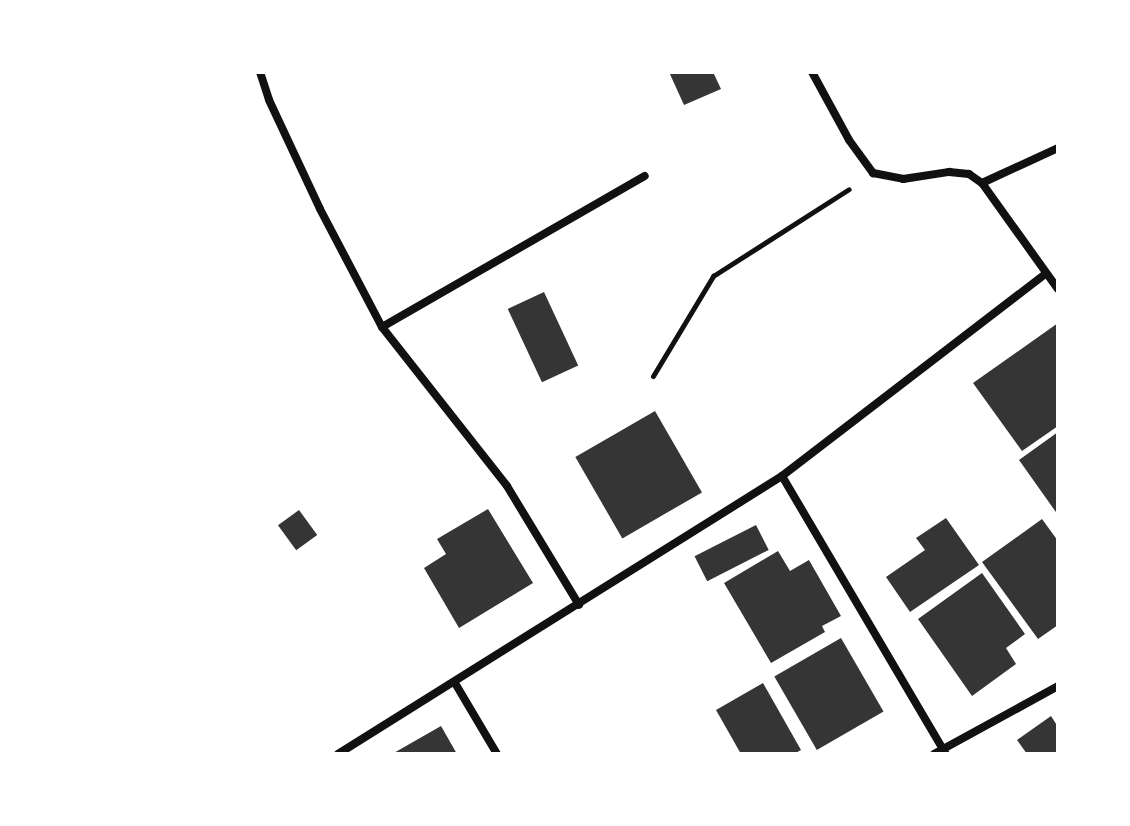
<!DOCTYPE html>
<html>
<head>
<meta charset="utf-8">
<style>
  body { margin:0 }
  #map { position:relative; width:1130px; height:826px; overflow:hidden; background:#fff; font-family:Signika,sans-serif }
  div>[style] { position:absolute }
  [style*='--x'] { left:calc(var(--x)*1px); top:calc(var(--y)*1px); width:calc(var(--w)*1px); rotate:calc(var(--a)*1deg) }
  .building>* { inset:0; background:#353535; transform-origin:0 0 }
  .path>* { height:5px; margin:-2.5px; padding:0 2.5px; transform-origin:2.5px; border-radius:2.5px; background:#111 }
  .minor>* { height:8px; margin:-4px; padding:0 4px; transform-origin:4px; border-radius:4px; background:#111 }
  span { translate:-50% -50%; white-space:nowrap; text-align:center; line-height:1.15; -webkit-text-stroke:6px #fff; paint-order:stroke }
  .frame { position:absolute; inset:0; border:74px solid #fff; pointer-events:none }
</style>
</head>
<body>
<div id="map">
  <div class="building">
    <i style="clip-path:polygon(669px 72px,713px 72px,721px 89px,684px 105px)"></i>
    <i style="left:544px;top:292px;width:81px;height:40px;rotate:65deg"></i>
    <i style="clip-path:polygon(1058px 323px,1058px 426px,1022px 451px,973px 383px)"></i>
    <i style="left:655px;top:411px;width:94px;height:92px;rotate:60deg"></i>
    <i style="clip-path:polygon(1058px 432px,1058px 515px,1019px 460px)"></i>
    <i style="clip-path:polygon(488px 509px,533px 583px,459px 628px,424px 568px,446px 554px,437px 539px)"></i>
    <i style="left:299px;top:510px;width:31px;height:26px;rotate:54deg"></i>
    <i style="clip-path:polygon(946px 518px,979px 565px,910px 612px,886px 577px,925px 550px,916px 538px)"></i>
    <i style="clip-path:polygon(1042px 519px,1058px 541px,1058px 625px,1038px 639px,982px 562px)"></i>
    <i style="left:756px;top:525px;width:28px;height:69px;rotate:63deg"></i>
    <i style="clip-path:polygon(778px 551px,790px 571px,809px 560px,841px 616px,822px 626px,825px 632px,771px 663px,724px 583px)"></i>
    <i style="clip-path:polygon(982px 573px,1025px 634px,1006px 648px,1016px 664px,972px 696px,918px 619px)"></i>
    <i style="left:841px;top:638px;width:85px;height:77px;rotate:60deg"></i>
    <i style="clip-path:polygon(763px 683px,801px 750px,794px 754px,741px 754px,716px 710px)"></i>
    <i style="clip-path:polygon(1051px 716px,1058px 727px,1058px 754px,1027px 754px,1017px 740px)"></i>
    <i style="clip-path:polygon(441px 726px,457px 754px,392px 754px)"></i>
  </div>
  <div class="path">
    <i style="--x:653;--y:376;--w:117;--a:-59"></i>
    <i style="--x:713;--y:276;--w:161;--a:-32.6"></i>
  </div>
  <div class="minor">
    <i style="--x:260;--y:72;--w:29;--a:72"></i>
    <i style="--x:269;--y:100;--w:120;--a:64.9"></i>
    <i style="--x:320;--y:209;--w:133;--a:62.3"></i>
    <i style="--x:382;--y:327;--w:202;--a:51.8"></i>
    <i style="--x:507;--y:486;--w:139;--a:58.8"></i>
    <i style="--x:812;--y:72;--w:77;--a:61.4"></i>
    <i style="--x:849;--y:140;--w:41;--a:54"></i>
    <i style="--x:873;--y:173;--w:31;--a:11"></i>
    <i style="--x:903;--y:179;--w:47;--a:-8.7"></i>
    <i style="--x:949;--y:172;--w:20;--a:6"></i>
    <i style="--x:969;--y:174;--w:16;--a:35"></i>
    <i style="--x:982;--y:183;--w:130;--a:54.4"></i>
    <i style="--x:982;--y:183;--w:84;--a:-24.7"></i>
    <i style="--x:382;--y:327;--w:303;--a:-29.9"></i>
    <i style="--x:782;--y:476;--w:332;--a:-37.5"></i>
    <i style="--x:455;--y:683;--w:82;--a:59.4"></i>
    <i style="--x:338;--y:754;--w:524;--a:-32.05"></i>
    <i style="--x:782;--y:476;--w:323;--a:59.5"></i>
    <i style="--x:934;--y:754;--w:141;--a:-28.7"></i>
  </div>
  <div class="frame"></div>
</div>
</body>
</html>
